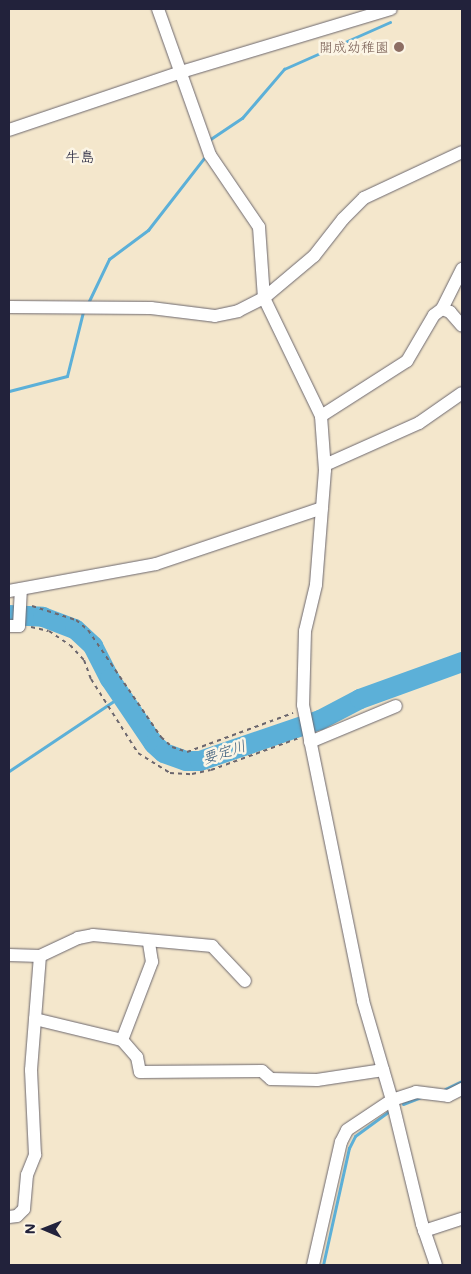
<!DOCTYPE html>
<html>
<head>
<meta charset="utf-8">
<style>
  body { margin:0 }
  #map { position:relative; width:471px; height:1274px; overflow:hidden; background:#f4e7cc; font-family:Mali,"Klee One",sans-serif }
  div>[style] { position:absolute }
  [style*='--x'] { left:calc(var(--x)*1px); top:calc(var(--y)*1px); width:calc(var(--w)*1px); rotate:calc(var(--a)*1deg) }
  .stream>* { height:3px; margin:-1.5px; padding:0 1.5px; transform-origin:1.5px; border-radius:1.5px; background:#5cb0d8 }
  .river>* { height:20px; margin:-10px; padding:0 10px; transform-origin:10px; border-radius:10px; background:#5cb0d8 }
  .path>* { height:2px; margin-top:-1px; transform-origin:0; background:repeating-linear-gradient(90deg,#6c676e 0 4px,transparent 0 8px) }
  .roads { filter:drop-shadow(0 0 1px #6c676e) drop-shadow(0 0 1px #6c676e) }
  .minor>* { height:12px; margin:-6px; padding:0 6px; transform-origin:6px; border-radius:6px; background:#fff }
  .dots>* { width:14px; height:14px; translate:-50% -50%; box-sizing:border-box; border:2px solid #fcf5e5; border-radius:50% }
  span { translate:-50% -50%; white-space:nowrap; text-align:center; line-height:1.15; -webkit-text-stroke:5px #fcf5e5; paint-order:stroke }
  .education-label { font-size:14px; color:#785e54 }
  .right { translate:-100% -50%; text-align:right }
  .neighbourhood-label { font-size:15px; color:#22223b }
  .water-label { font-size:15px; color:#395b7a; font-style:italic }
  .frame { position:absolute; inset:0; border:10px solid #22223b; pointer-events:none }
  .north { position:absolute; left:20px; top:1204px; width:50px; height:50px; -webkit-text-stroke:4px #fcf5e5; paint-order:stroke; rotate:271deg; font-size:14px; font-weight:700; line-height:20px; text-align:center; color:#22223b }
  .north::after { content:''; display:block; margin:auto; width:18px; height:22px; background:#22223b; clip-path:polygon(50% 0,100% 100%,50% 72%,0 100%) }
</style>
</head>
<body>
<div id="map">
  <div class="stream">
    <i style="--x:209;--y:140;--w:40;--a:-34"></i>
    <i style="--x:242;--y:118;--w:65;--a:-49.4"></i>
    <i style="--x:284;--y:69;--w:116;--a:-23.9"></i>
    <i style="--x:88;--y:303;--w:49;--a:-64.5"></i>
    <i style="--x:109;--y:259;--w:49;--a:-36.6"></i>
    <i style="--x:148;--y:230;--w:91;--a:-52.1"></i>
    <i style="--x:9;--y:391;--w:60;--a:-14.5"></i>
    <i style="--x:67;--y:376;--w:66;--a:-76"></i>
    <i style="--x:9;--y:771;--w:135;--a:-33.8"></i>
    <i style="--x:445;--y:1089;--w:19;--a:-25"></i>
    <i style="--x:403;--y:1104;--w:19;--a:-21"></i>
    <i style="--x:323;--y:1265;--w:120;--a:-77.5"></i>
    <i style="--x:349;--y:1148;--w:13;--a:-63"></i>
    <i style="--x:355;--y:1136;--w:41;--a:-36"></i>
  </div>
  <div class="river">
    <i style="--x:9;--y:615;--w:34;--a:3"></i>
    <i style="--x:43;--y:617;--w:34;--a:21"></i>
    <i style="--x:75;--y:629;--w:25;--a:43"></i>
    <i style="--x:93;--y:646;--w:37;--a:63"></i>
    <i style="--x:110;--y:679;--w:78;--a:55.9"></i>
    <i style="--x:154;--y:744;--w:13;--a:42"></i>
    <i style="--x:164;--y:753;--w:23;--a:20"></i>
    <i style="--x:186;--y:761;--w:14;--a:0"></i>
    <i style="--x:200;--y:761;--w:127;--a:-18.9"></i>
    <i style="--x:320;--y:720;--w:45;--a:-27.7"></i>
    <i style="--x:360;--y:699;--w:109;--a:-19.9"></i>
  </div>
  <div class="path">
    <i style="--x:32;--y:606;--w:46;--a:17.7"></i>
    <i style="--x:76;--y:620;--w:16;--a:40"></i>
    <i style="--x:88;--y:630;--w:130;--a:55.7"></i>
    <i style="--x:161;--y:737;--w:15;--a:42"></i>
    <i style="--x:172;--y:747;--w:16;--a:18"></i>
    <i style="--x:187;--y:752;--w:113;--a:-20.2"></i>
    <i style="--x:31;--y:627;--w:18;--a:13"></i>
    <i style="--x:49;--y:631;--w:25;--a:34"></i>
    <i style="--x:70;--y:645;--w:21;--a:47"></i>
    <i style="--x:84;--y:660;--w:20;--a:70"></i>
    <i style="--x:91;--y:679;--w:88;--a:57.6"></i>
    <i style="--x:138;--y:753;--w:38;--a:32"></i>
    <i style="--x:170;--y:773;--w:22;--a:3"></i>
    <i style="--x:192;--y:774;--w:19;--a:-12"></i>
    <i style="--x:211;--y:770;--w:94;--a:-20"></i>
  </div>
  <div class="roads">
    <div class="minor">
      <i style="--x:158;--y:9;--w:155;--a:70.4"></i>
      <i style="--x:210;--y:155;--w:87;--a:55.8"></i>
      <i style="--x:259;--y:227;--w:71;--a:86"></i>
      <i style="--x:264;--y:298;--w:131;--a:64.2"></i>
      <i style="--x:321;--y:416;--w:54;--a:85.8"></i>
      <i style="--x:325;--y:470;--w:115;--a:94.5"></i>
      <i style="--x:316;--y:585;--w:47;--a:103.4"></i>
      <i style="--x:305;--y:631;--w:74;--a:91.5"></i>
      <i style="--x:303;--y:705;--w:302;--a:78.5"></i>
      <i style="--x:363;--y:1001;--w:103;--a:73.7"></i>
      <i style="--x:392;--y:1100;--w:128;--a:76.4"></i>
      <i style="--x:422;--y:1224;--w:43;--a:71.1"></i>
      <i style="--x:9;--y:130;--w:182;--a:-18.6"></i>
      <i style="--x:181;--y:72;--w:219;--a:-16.7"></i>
      <i style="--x:9;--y:307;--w:142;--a:0.4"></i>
      <i style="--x:151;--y:308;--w:64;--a:7.1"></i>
      <i style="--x:215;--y:316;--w:24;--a:-12"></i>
      <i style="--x:238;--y:311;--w:29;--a:-27"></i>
      <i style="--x:264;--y:298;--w:65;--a:-40"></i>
      <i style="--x:314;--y:256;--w:47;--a:-51.9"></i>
      <i style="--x:343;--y:219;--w:30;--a:-45"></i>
      <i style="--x:364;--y:198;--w:108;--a:-25.1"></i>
      <i style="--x:442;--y:309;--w:9;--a:21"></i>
      <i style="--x:450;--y:312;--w:18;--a:49"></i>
      <i style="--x:321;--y:416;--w:102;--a:-32.6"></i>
      <i style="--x:407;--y:361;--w:53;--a:-59.6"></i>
      <i style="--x:434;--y:315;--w:10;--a:-37"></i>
      <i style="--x:442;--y:309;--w:45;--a:-63.4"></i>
      <i style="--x:325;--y:465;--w:103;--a:-24.1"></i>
      <i style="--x:419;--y:423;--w:52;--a:-34.9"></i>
      <i style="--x:9;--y:591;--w:149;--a:-10.4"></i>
      <i style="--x:156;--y:564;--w:175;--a:-18.6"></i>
      <i style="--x:9;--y:626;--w:10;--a:0"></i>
      <i style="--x:19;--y:626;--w:37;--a:-87"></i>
      <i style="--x:310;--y:742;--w:93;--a:-22.7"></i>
      <i style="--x:9;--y:955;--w:31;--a:2"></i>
      <i style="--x:40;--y:956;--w:42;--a:-25.3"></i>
      <i style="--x:78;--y:938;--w:15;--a:-11"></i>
      <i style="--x:93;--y:935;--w:120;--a:5.3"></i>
      <i style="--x:212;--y:946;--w:48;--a:46.7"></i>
      <i style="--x:35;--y:1019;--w:89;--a:13.6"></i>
      <i style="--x:122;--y:1040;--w:23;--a:49"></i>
      <i style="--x:137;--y:1057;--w:15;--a:79"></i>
      <i style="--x:140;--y:1072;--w:122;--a:-0.5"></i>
      <i style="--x:262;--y:1071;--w:12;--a:42"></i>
      <i style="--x:271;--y:1079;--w:46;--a:1.2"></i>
      <i style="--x:317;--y:1080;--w:67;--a:-8.6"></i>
      <i style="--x:122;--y:1040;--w:84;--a:-69"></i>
      <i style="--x:152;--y:962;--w:20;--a:-99"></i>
      <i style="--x:9;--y:1217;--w:8;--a:-7"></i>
      <i style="--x:17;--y:1216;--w:10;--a:-45"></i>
      <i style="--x:24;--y:1209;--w:34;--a:-85"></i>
      <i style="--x:27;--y:1175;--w:22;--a:-68"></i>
      <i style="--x:35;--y:1155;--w:85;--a:-92.7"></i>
      <i style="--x:31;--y:1070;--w:114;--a:-85.5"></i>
      <i style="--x:424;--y:1231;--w:40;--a:-18"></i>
      <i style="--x:313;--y:1265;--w:126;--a:-77.2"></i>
      <i style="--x:341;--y:1142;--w:13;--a:-63"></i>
      <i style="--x:347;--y:1130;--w:54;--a:-33.7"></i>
      <i style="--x:392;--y:1100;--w:25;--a:-18"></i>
      <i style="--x:416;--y:1092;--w:32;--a:7"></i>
      <i style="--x:448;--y:1096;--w:16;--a:-27"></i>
    </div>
  </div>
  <div class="dots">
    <i style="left:399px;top:47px;background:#8d6e63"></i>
  </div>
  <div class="education-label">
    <span class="right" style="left:389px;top:47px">開成幼稚園</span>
  </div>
  <div class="neighbourhood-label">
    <span style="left:80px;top:157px">牛島</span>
  </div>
  <div class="water-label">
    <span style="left:224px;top:752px;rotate:-18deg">要定川</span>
  </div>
  <div class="frame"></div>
  <div class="north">N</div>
</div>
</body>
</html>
